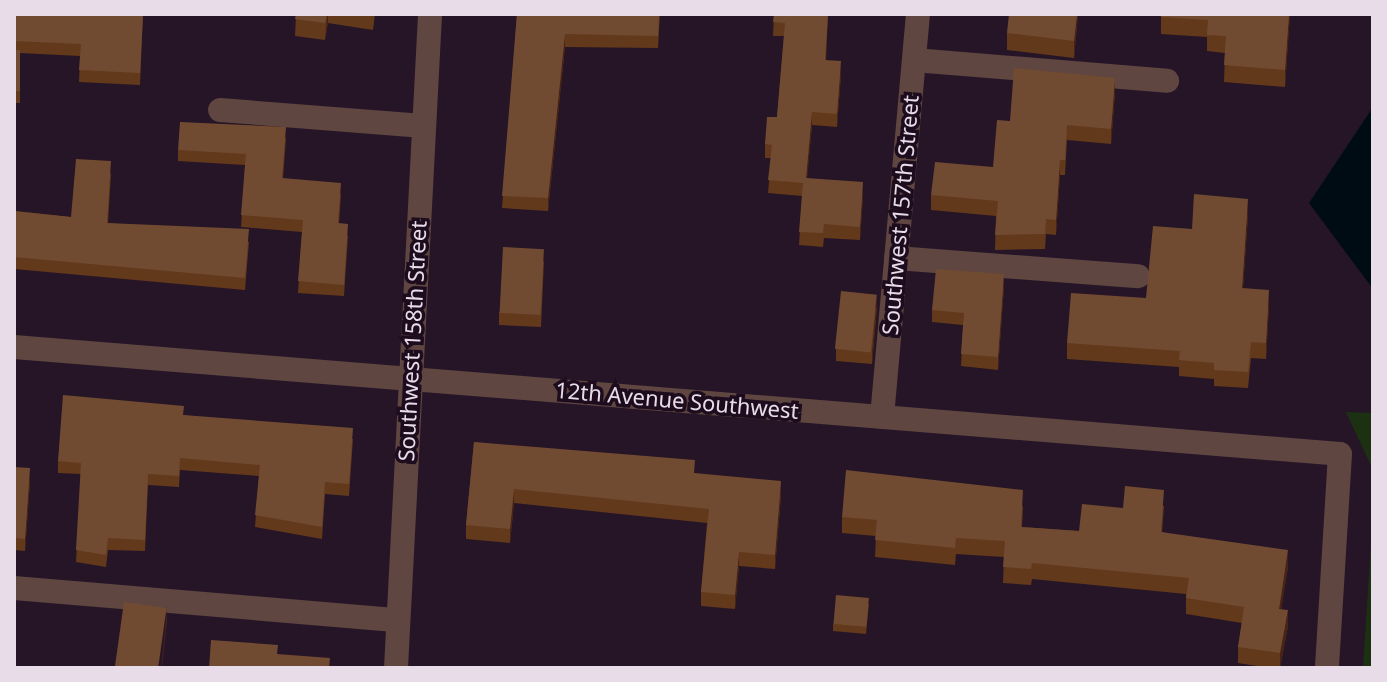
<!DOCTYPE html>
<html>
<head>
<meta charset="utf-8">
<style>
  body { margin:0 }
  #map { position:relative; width:1387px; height:682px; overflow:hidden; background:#261527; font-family:"Noto Sans",sans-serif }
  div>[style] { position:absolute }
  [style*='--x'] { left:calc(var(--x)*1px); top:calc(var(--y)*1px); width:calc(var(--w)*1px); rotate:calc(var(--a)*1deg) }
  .green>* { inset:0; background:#1b3111 }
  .water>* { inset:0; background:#000c14 }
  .minor>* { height:24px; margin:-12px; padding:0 12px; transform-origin:12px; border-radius:12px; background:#5f4641 }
  .wall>* { inset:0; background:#63391b }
  .shaded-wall>* { inset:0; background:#452316 }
  .building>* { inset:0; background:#714b31; transform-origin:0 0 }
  span { translate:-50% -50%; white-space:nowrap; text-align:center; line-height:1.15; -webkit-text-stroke:7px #1c0c1e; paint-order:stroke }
  .street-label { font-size:22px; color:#e8dce9 }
  .frame { position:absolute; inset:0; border:16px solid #e8dce9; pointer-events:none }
</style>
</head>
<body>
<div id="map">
  <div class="green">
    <i style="clip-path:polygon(1346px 412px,1373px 413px,1373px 470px)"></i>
    <i style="clip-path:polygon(1373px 510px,1373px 668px,1363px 668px)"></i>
  </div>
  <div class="water">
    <i style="clip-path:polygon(1373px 107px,1373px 289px,1309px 203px)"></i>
  </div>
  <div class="minor">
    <i style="--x:914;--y:60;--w:254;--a:4.7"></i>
    <i style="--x:220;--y:110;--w:204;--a:4.5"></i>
    <i style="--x:896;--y:258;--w:243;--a:4.3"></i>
    <i style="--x:14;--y:347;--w:1330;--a:4.61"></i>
    <i style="--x:1340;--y:454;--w:214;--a:93.5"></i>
    <i style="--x:882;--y:417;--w:405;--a:-84.9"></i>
    <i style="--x:14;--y:588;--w:385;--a:4.8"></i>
    <i style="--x:396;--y:668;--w:655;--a:-87.02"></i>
  </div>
  <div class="wall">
    <i style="clip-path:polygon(16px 14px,143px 14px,140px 85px,79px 82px,80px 56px,20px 53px,20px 103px,14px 103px,14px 50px,15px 50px)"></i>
    <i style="clip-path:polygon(285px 14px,375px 14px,373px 30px,328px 23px,325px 40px,295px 36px,296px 15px)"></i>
    <i style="clip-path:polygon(517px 14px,660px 14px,658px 48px,565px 47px,548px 211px,502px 208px)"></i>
    <i style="clip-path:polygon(774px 14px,828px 14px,826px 60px,841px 75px,837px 127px,812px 125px,807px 178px,863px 196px,860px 240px,824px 238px,823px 247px,799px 245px,802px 196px,768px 193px,771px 158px,765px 158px,765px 144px,777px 117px,784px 36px,773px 36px)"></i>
    <i style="clip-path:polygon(1078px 14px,1074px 58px,1007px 50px,1007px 33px)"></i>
    <i style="clip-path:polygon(1161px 14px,1290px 14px,1285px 87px,1224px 82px,1225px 53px,1207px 51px,1207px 37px,1161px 34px)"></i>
    <i style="clip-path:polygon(1115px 93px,1111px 144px,1067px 140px,1065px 175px,1060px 175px,1056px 235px,1046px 234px,1045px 249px,995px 250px,996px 216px,931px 210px,931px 195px,993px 167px,1010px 121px)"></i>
    <i style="clip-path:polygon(286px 138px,283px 178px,341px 194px,339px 223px,348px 236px,344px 296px,298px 293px,302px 232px,241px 227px,245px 165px,178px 161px,178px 150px)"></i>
    <i style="clip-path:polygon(111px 173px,108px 223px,249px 242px,245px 290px,14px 269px,14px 211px,71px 217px)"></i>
    <i style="clip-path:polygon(1248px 215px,1243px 288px,1269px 306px,1266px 359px,1251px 358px,1248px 388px,1214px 386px,1214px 379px,1179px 376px,1179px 367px,1067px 359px,1067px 343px,1146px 298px,1192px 229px)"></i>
    <i style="clip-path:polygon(544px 261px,541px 327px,499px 325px,499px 313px)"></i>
    <i style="clip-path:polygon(1004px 287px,998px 370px,961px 366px,963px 325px,932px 322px,932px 310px)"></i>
    <i style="clip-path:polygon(877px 307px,872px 364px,836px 361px,836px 349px)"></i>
    <i style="clip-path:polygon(184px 415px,353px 439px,349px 496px,325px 494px,322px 539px,255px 527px,259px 476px,180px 470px,179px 487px,148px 485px,145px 551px,108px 550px,106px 567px,76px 562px,81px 474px,58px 473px,58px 461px)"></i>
    <i style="clip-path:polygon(474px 442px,695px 473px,781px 496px,775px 569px,739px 566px,735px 609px,701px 606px,701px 592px,707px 523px,514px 503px,510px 543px,466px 539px,466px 525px)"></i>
    <i style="clip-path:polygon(14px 467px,30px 481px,25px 551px,14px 550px)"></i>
    <i style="clip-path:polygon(1023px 506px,1022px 527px,1079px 531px,1123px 508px,1164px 506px,1162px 532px,1288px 567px,1281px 609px,1288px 626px,1280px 668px,1270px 668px,1238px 663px,1238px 647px,1242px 623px,1186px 614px,1186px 594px,1032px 579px,1031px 585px,1003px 583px,1004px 557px,956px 554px,955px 565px,875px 557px,876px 536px,842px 533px,842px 517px)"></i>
    <i style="clip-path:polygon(869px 604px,866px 634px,833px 631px,833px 624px)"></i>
  </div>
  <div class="shaded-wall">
    <i style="clip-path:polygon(327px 14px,328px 14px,328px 23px,325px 40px)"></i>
    <i style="clip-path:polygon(1077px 14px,1078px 14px,1074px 58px,1074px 41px)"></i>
    <i style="clip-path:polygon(1289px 14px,1290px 14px,1285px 87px,1285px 70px)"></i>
    <i style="clip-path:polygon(565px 34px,565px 47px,548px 211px,548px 198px)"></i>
    <i style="clip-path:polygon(841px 61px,841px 75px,837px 127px,837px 114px)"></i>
    <i style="clip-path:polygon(1115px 78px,1115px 93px,1111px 144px,1111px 129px)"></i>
    <i style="clip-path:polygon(812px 112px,812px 125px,806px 192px,806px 178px)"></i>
    <i style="clip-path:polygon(1060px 160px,1060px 175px,1056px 235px,1056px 220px)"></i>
    <i style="clip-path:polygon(863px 182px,863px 196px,860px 240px,860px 227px)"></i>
    <i style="clip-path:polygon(1248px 199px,1248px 215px,1242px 304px,1242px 288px)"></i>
    <i style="clip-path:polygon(1004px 274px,1004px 287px,998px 370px,998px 357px)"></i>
    <i style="clip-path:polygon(1269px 290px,1269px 306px,1266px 359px,1266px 343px)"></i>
    <i style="clip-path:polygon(877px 295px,877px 307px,872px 364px,872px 352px)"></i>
    <i style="clip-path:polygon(30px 468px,30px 481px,25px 551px,25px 539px)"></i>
    <i style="clip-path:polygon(781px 481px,781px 496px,775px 569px,775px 555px)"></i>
    <i style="clip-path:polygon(514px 489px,514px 503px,510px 543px,510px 529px)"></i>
    <i style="clip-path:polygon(1288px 550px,1288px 567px,1279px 625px,1279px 609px)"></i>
    <i style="clip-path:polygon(739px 552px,739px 566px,735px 609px,735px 595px)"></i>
    <i style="clip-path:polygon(167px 608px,167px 621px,162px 668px,161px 668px)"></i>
    <i style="clip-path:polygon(1288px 610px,1288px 626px,1280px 668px,1280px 653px)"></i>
  </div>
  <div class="building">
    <i style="clip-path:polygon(16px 14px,143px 14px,140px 73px,79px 70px,81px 44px,15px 41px)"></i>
    <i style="clip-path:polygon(296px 14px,327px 14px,325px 23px,295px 19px)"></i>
    <i style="clip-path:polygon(517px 14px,659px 14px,658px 36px,565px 34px,548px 198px,502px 196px)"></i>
    <i style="clip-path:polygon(774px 14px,828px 14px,825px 60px,841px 61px,837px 114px,812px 112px,806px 178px,863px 182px,860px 227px,824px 224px,823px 233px,799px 232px,803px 183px,768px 180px,772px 145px,765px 144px,767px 117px,777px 117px,785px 23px,773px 22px)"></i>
    <i style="clip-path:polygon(1009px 14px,1077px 14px,1074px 41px,1007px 33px)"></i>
    <i style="clip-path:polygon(1161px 14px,1289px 14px,1285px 70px,1224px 65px,1226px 36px,1207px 35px,1208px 20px,1161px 17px)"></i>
    <i style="left:14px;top:50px;width:6px;height:41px"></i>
    <i style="clip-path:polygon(1014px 68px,1115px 78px,1111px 129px,1067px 125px,1065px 160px,1060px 160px,1056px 220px,1046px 219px,1045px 234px,995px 235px,998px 201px,931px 195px,935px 162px,993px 167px,997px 120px,1010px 121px)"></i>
    <i style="clip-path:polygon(180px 122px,286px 127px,282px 178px,341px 183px,338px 223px,348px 224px,344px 285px,298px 281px,303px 220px,241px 215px,246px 154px,178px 150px)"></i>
    <i style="clip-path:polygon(76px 159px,111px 161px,107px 223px,249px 229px,245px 278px,14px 257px,14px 211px,71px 217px)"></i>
    <i style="clip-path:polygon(1194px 194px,1248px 199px,1242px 288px,1269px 290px,1266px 343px,1251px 342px,1248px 372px,1214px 370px,1214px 363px,1179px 360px,1180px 351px,1067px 343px,1071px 293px,1146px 298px,1153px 226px,1192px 229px)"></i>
    <i style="left:503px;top:247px;width:41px;height:66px;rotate:3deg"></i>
    <i style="clip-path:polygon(936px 269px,1004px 274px,998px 357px,961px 354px,964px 313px,932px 310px)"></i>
    <i style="left:841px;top:291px;width:36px;height:58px;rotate:6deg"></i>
    <i style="clip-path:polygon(63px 395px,184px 406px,183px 415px,353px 428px,349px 484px,325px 482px,322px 527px,255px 515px,260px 465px,180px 458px,179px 476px,148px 474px,145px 540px,108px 538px,106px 555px,76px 550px,81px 463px,58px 461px)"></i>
    <i style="clip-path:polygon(474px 442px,695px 460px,694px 473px,781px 481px,775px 555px,739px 552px,735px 595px,701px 592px,709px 509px,514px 489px,510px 529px,466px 525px)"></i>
    <i style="clip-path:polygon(14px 467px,30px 468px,25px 539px,14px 538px)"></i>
    <i style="clip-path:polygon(846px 470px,1023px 490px,1021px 527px,1079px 531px,1082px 504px,1123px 508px,1125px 486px,1164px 490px,1161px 532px,1288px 550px,1279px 609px,1288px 610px,1280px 653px,1238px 647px,1244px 607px,1186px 598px,1189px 578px,1032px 563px,1031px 569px,1003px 567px,1005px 541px,956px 538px,955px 548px,875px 540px,877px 520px,842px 517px)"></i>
    <i style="left:836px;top:595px;width:33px;height:29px;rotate:5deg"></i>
    <i style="left:124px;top:602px;width:43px;height:66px;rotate:8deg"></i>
    <i style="clip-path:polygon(211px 640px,278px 645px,277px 654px,330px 658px,329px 668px,209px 668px)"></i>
  </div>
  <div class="street-label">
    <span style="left:900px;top:215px;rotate:-85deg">Southwest 157th Street</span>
    <span style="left:412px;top:341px;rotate:-87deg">Southwest 158th Street</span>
    <span style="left:677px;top:400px;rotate:5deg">12th Avenue Southwest</span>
  </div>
  <div class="frame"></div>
</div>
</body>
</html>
